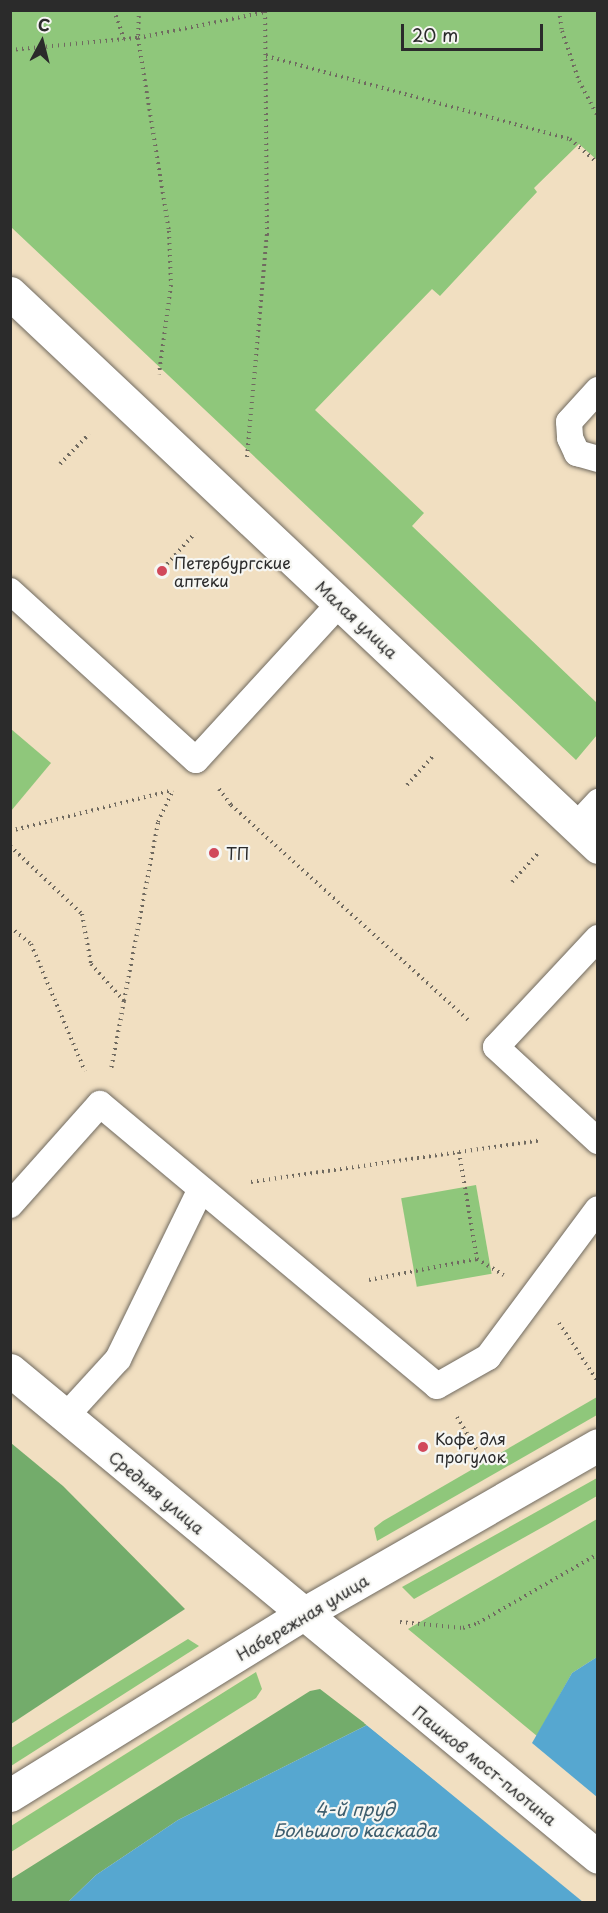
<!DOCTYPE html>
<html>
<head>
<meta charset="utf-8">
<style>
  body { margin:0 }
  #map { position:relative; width:608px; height:1913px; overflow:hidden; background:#f1dfc1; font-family:"Playpen Sans",sans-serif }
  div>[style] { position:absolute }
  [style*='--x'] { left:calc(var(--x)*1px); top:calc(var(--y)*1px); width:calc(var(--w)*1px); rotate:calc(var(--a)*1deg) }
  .green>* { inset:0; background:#8fc77b; transform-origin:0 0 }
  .forest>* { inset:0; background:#73ac6b }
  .water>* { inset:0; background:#56a7d0 }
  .pier>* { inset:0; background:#f1dfc1 }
  .path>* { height:4px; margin-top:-2px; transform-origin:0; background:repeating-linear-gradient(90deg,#706a60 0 1.5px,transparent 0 6px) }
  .roads { filter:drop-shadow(0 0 2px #706a60) drop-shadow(0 0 2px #706a60) }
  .service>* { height:26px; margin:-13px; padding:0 13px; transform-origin:13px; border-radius:13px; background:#fff }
  .minor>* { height:33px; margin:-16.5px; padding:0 16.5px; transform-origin:16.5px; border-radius:16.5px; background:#fff }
  .dots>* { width:16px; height:16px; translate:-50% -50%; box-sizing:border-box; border:3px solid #f6f6f2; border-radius:50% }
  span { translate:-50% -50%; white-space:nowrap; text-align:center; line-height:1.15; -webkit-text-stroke:4.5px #f6f6f2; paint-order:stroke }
  .poi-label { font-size:16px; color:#2b2b2b }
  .left { translate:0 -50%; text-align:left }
  .street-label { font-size:16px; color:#2b2b2b }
  .water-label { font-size:18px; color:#3c5d6d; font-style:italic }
  .frame { position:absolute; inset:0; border:12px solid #2b2b2b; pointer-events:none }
  .north { position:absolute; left:12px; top:12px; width:60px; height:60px; -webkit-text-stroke:4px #f6f6f2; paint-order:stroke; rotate:7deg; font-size:16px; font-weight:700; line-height:24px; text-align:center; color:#2b2b2b }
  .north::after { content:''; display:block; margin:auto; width:21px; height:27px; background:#2b2b2b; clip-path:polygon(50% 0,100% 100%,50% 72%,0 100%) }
  .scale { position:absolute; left:401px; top:24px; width:142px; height:27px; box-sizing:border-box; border:3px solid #2b2b2b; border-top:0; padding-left:8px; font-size:18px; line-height:21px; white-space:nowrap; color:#2b2b2b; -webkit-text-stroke:4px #f6f6f2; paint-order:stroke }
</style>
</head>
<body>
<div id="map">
  <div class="green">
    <i style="clip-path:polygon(594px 10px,598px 14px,597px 160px,579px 144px,534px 188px,537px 192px,440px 296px,432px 289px,315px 410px,424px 513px,412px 526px,597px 703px,597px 735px,576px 760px,11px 227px,10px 11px)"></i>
    <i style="clip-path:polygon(11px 729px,51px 763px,11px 811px)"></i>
    <i style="left:476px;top:1185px;width:90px;height:76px;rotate:80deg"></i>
    <i style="clip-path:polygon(597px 1397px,597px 1415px,377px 1541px,374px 1528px,383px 1521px)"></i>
    <i style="clip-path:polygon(597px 1478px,597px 1496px,550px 1523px,414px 1599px,402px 1587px)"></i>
    <i style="clip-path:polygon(597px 1519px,597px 1657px,572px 1673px,537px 1736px,408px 1629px)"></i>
    <i style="clip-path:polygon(188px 1639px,199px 1646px,11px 1766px,11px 1748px)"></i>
    <i style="clip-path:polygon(256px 1672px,262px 1689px,256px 1698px,11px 1852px,11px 1826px)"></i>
  </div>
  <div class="forest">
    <i style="clip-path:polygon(11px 1443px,63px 1486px,185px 1609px,11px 1724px)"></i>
    <i style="clip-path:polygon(320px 1689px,367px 1725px,178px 1820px,96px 1875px,68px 1902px,11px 1902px,11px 1879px,310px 1691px)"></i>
  </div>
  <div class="water">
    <i style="clip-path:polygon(597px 1657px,597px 1797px,532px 1743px,572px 1673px)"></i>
    <i style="clip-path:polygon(367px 1725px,583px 1902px,68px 1902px,96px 1875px,178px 1820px)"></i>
  </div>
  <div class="pier">
    <i style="clip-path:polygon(369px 1722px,585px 1900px,586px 1902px,364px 1723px)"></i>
  </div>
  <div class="path">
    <i style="--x:114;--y:10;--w:31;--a:71"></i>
    <i style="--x:139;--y:10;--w:28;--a:92"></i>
    <i style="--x:138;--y:38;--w:195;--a:80.9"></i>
    <i style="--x:169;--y:231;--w:54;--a:87.9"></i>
    <i style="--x:171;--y:285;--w:90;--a:97.7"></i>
    <i style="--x:559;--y:10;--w:21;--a:82"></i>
    <i style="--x:562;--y:31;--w:53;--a:71.2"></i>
    <i style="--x:579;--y:81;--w:40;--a:62"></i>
    <i style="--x:10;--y:50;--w:129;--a:-5.4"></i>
    <i style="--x:138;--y:38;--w:131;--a:-11.5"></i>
    <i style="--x:266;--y:56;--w:315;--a:15.3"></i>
    <i style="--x:570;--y:139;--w:37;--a:41"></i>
    <i style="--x:247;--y:457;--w:223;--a:-84.9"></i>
    <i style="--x:267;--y:235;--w:225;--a:-90.5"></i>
    <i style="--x:60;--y:464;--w:42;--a:-46"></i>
    <i style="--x:167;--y:564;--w:42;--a:-47.9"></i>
    <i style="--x:407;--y:785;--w:40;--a:-48"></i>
    <i style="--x:219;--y:789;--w:20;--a:53"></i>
    <i style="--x:231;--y:805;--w:321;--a:42.2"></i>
    <i style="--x:10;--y:831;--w:168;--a:-14.1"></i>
    <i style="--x:10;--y:846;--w:99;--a:43.4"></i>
    <i style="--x:82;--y:914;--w:51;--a:79.8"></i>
    <i style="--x:91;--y:964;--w:50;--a:48.3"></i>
    <i style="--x:124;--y:1001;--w:70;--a:100.7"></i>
    <i style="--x:512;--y:882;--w:39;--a:-48"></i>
    <i style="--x:10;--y:927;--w:27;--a:39"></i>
    <i style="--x:31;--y:944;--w:138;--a:67"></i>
    <i style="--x:124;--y:1001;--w:182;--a:-79.2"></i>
    <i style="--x:158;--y:822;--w:35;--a:-65"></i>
    <i style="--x:459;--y:1152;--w:109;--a:80.5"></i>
    <i style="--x:477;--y:1259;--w:31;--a:31"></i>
    <i style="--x:251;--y:1182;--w:293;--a:-8.2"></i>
    <i style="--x:369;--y:1280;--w:110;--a:-11"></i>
    <i style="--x:559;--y:1323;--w:71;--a:56.5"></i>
    <i style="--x:457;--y:1417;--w:41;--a:59"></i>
    <i style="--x:400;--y:1622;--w:63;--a:5.4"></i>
    <i style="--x:463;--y:1628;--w:16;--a:-18"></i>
    <i style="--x:478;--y:1623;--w:138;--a:-29.9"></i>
  </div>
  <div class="roads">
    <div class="service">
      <i style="--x:598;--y:390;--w:43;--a:132.2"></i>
      <i style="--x:569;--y:422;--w:16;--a:86"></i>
      <i style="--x:570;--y:438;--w:17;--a:65"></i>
      <i style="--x:577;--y:453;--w:22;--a:16"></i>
      <i style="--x:10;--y:591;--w:251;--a:42.3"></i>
      <i style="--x:196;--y:760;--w:213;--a:-47.5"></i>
      <i style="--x:576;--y:826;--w:33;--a:-47"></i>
      <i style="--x:598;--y:938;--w:149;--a:133.1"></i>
      <i style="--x:496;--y:1047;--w:139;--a:42.7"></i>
      <i style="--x:10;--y:1205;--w:135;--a:-48.3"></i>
      <i style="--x:100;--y:1104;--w:439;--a:39.9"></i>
      <i style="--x:437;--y:1386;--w:59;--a:-29.6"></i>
      <i style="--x:488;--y:1357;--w:184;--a:-53.4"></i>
      <i style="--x:66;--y:1416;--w:77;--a:-47.6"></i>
      <i style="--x:118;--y:1359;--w:189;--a:-64"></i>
    </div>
    <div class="minor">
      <i style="--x:10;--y:293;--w:808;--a:43.29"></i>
      <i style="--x:10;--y:1370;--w:763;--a:39.63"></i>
      <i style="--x:10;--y:1795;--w:344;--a:-31.7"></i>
      <i style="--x:303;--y:1614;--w:340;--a:-29.8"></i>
    </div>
  </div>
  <div class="dots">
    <i style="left:162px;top:571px;background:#d1495b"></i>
    <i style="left:214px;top:853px;background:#d1495b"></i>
    <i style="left:423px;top:1447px;background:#d1495b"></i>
  </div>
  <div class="poi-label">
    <span class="left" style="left:174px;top:571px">Петербургские<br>аптеки</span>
    <span class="left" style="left:226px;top:853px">ТП</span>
    <span class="left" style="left:435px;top:1447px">Кофе для<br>прогулок</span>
  </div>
  <div class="street-label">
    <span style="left:357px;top:619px;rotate:43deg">Малая улица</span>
    <span style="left:157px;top:1492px;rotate:40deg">Средняя улица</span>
    <span style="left:302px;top:1617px;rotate:-31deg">Набережная улица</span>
    <span style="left:485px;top:1765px;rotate:39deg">Пашков мост-плотина</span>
  </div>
  <div class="water-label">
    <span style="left:355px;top:1820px">4-й пруд<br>Большого каскада</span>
  </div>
  <div class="frame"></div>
  <div class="north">С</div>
  <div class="scale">20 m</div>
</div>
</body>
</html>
